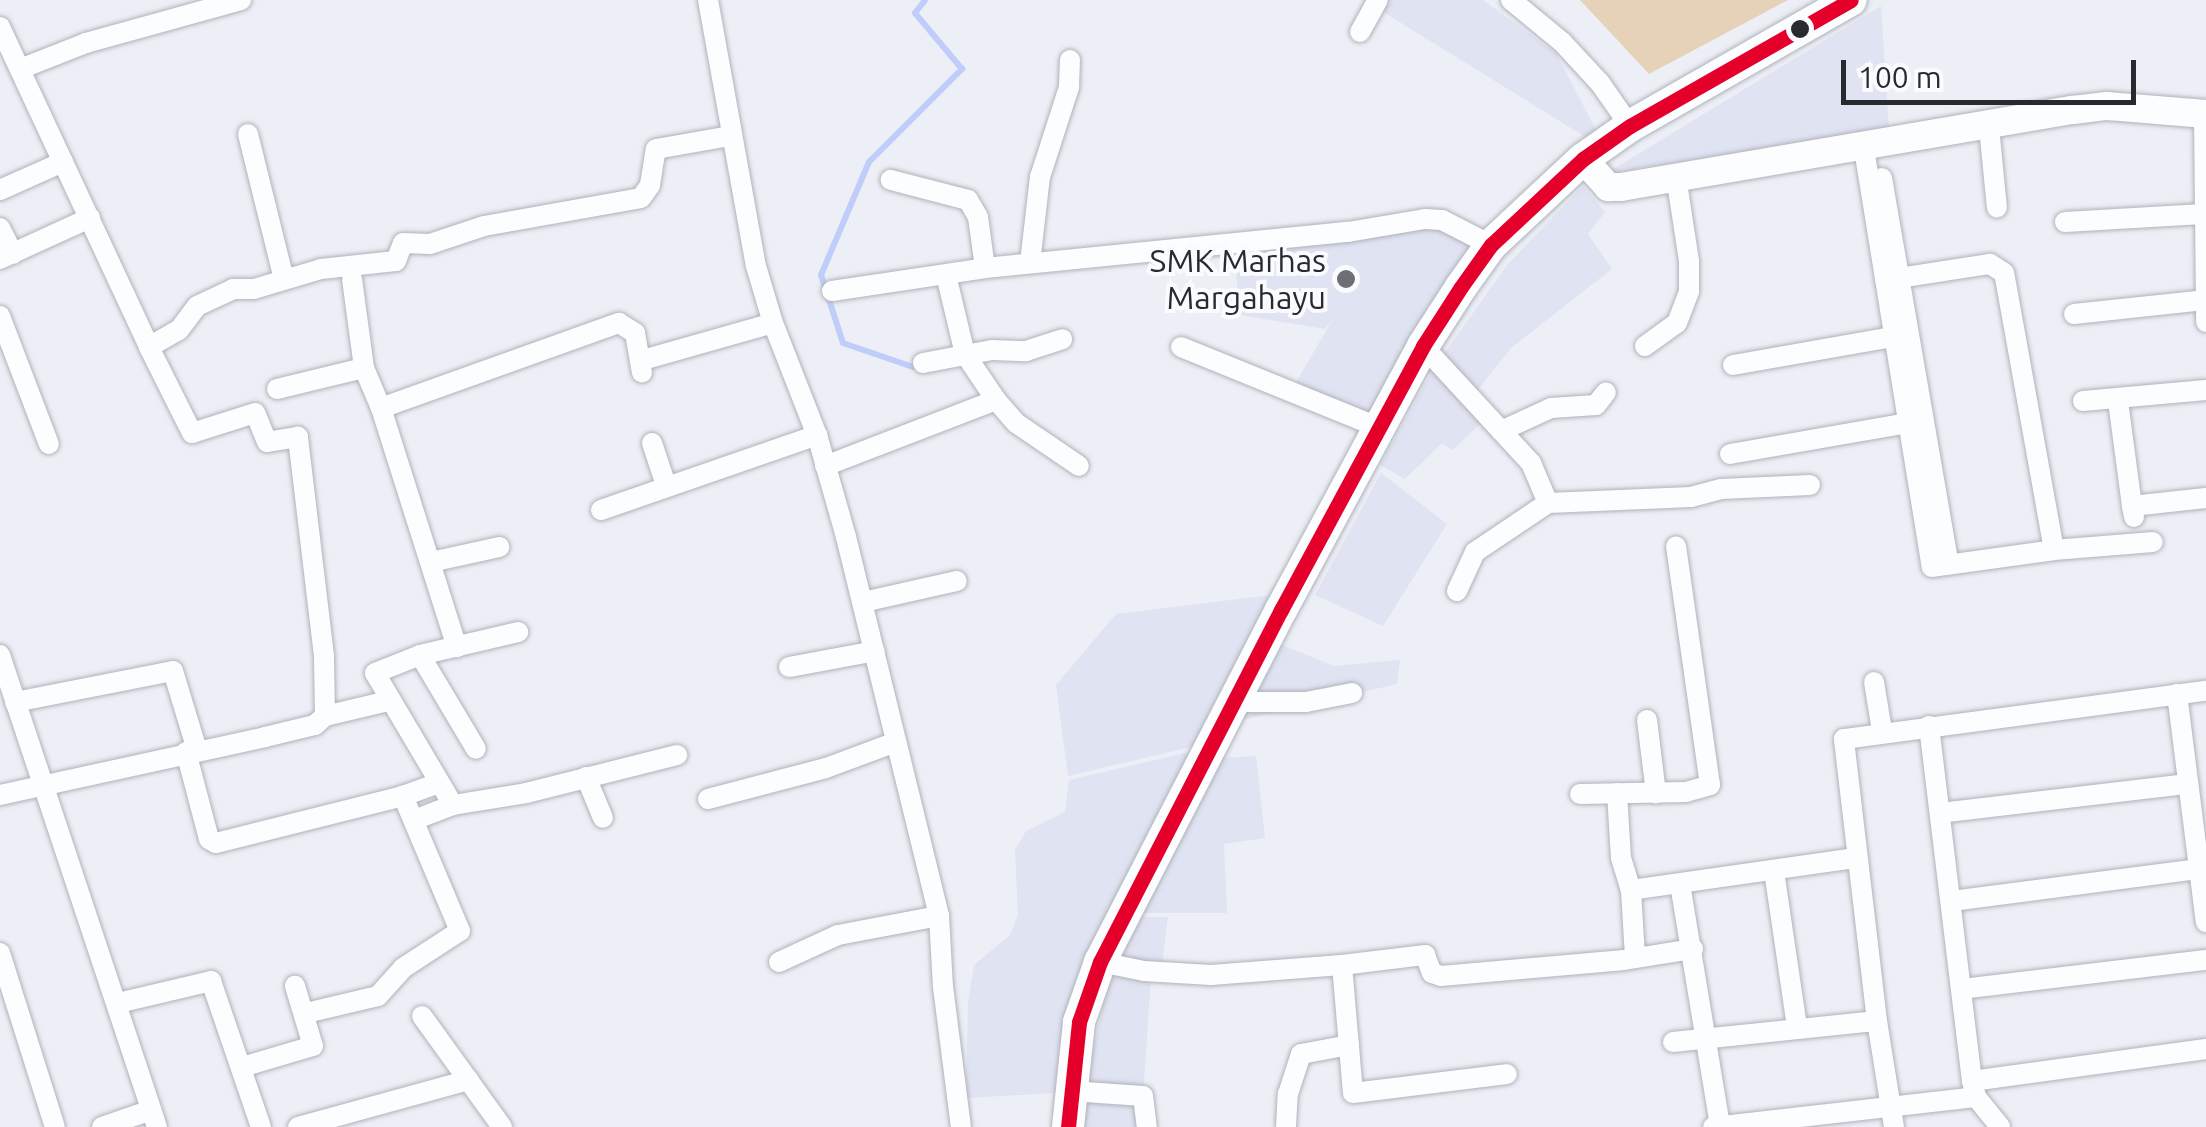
<!DOCTYPE html>
<html>
<head>
<meta charset="utf-8">
<style>
  body { margin:0 }
  #map { position:relative; width:2206px; height:1127px; overflow:hidden; background:#edeff7; font-family:Ubuntu,sans-serif }
  div>[style] { position:absolute }
  [style*='--x'] { left:calc(var(--x)*1px); top:calc(var(--y)*1px); width:calc(var(--w)*1px); rotate:calc(var(--a)*1deg) }
  .built>* { inset:0; background:#dfe3f2 }
  .green>* { inset:0; background:#e6d1b9 }
  .stream>* { height:6px; margin:-3px; padding:0 3px; transform-origin:3px; border-radius:3px; background:#c0cdfa }
  .roads { filter:drop-shadow(0 0 2px #b0b2b8) drop-shadow(0 0 2px #b0b2b8) }
  .minor>* { height:20px; margin:-10px; padding:0 10px; transform-origin:10px; border-radius:10px; background:#fcfdfe }
  .tertiary>* { height:28px; margin:-14px; padding:0 14px; transform-origin:14px; border-radius:14px; background:#fcfdfe }
  .primary>* { height:32px; margin:-16px; padding:0 16px; transform-origin:16px; border-radius:16px; background:#fcfdfe }
  .bus-1>* { height:15px; margin:-7.5px; padding:0 7.5px; transform-origin:7.5px; border-radius:7.5px; background:#e4002b }
  .dots>* { width:28px; height:28px; translate:-50% -50%; box-sizing:border-box; border:5px solid #fafbfe; border-radius:50% }
  span { translate:-50% -50%; white-space:nowrap; text-align:center; line-height:1.15; -webkit-text-stroke:8px #fafbfe; paint-order:stroke }
  .poi-label { font-size:32px; color:#282a2f }
  .right { translate:-100% -50%; text-align:right }
  .scale { position:absolute; left:1841px; top:60px; width:295px; height:45px; box-sizing:border-box; border:5px solid #282a2f; border-top:0; padding-left:12px; font-size:30px; line-height:35px; white-space:nowrap; color:#282a2f; -webkit-text-stroke:8px #fafbfe; paint-order:stroke }
</style>
</head>
<body>
<div id="map">
  <div class="built">
    <i style="clip-path:polygon(1364px 0,1483px 0,1556px 53px,1596px 130px,1587px 138px)"></i>
    <i style="clip-path:polygon(1881px 6px,1889px 129px,1607px 173px)"></i>
    <i style="clip-path:polygon(1583px 186px,1605px 212px,1588px 234px,1612px 269px,1511px 348px,1468px 402px,1484px 420px,1453px 450px,1442px 443px,1405px 479px,1380px 465px,1434px 368px,1507px 265px)"></i>
    <i style="clip-path:polygon(1455px 227px,1482px 239px,1409px 352px,1391px 344px,1408px 354px,1373px 421px,1292px 389px,1333px 319px,1325px 329px,1240px 315px,1233px 243px)"></i>
    <i style="clip-path:polygon(1381px 473px,1447px 524px,1383px 626px,1315px 595px)"></i>
    <i style="clip-path:polygon(1271px 595px,1195px 746px,1068px 776px,1056px 685px,1116px 614px)"></i>
    <i style="clip-path:polygon(1282px 645px,1334px 666px,1400px 660px,1397px 684px,1242px 720px)"></i>
    <i style="clip-path:polygon(1194px 751px,1098px 934px,1071px 995px,1055px 1093px,966px 1098px,968px 1002px,974px 965px,1010px 935px,1018px 915px,1015px 850px,1026px 831px,1065px 812px,1069px 780px)"></i>
    <i style="clip-path:polygon(1256px 756px,1265px 838px,1224px 844px,1227px 913px,1140px 913px,1220px 758px)"></i>
    <i style="clip-path:polygon(1139px 917px,1168px 917px,1161px 973px,1151px 977px,1141px 1127px,1076px 1127px,1106px 992px)"></i>
  </div>
  <div class="green">
    <i style="clip-path:polygon(1580px 0,1788px 0,1649px 74px)"></i>
  </div>
  <div class="stream">
    <i style="--x:913;--y:367;--w:74;--a:-161.1"></i>
    <i style="--x:843;--y:343;--w:71;--a:-107.9"></i>
    <i style="--x:821;--y:275;--w:123;--a:-67"></i>
    <i style="--x:869;--y:162;--w:132;--a:-45"></i>
    <i style="--x:962;--y:69;--w:73;--a:-130"></i>
    <i style="--x:915;--y:13;--w:16;--a:-52"></i>
  </div>
  <div class="roads">
    <div class="minor">
      <i style="--x:708;--y:0;--w:270;--a:79.8"></i>
      <i style="--x:756;--y:266;--w:59;--a:73.4"></i>
      <i style="--x:773;--y:323;--w:120;--a:68.6"></i>
      <i style="--x:817;--y:435;--w:106;--a:74.1"></i>
      <i style="--x:846;--y:537;--w:390;--a:76.2"></i>
      <i style="--x:939;--y:916;--w:71;--a:86.8"></i>
      <i style="--x:943;--y:987;--w:141;--a:82.7"></i>
      <i style="--x:1511;--y:0;--w:66;--a:39.5"></i>
      <i style="--x:1562;--y:42;--w:56;--a:47.2"></i>
      <i style="--x:1600;--y:83;--w:52;--a:55.1"></i>
      <i style="--x:0;--y:27;--w:353;--a:65"></i>
      <i style="--x:1360;--y:32;--w:37;--a:-61"></i>
      <i style="--x:20;--y:69;--w:71;--a:-21.5"></i>
      <i style="--x:86;--y:43;--w:161;--a:-15.5"></i>
      <i style="--x:2204;--y:114;--w:208;--a:89.4"></i>
      <i style="--x:1989;--y:127;--w:81;--a:84.4"></i>
      <i style="--x:248;--y:134;--w:149;--a:76.1"></i>
      <i style="--x:1864;--y:149;--w:423;--a:80.8"></i>
      <i style="--x:1932;--y:567;--w:123;--a:-7.9"></i>
      <i style="--x:2054;--y:550;--w:281;--a:-100.2"></i>
      <i style="--x:2004;--y:273;--w:17;--a:-147"></i>
      <i style="--x:1990;--y:264;--w:106;--a:171.3"></i>
      <i style="--x:1882;--y:178;--w:392;--a:80.2"></i>
      <i style="--x:0;--y:190;--w:69;--a:-24"></i>
      <i style="--x:2065;--y:222;--w:138;--a:-3.3"></i>
      <i style="--x:0;--y:228;--w:29;--a:63"></i>
      <i style="--x:0;--y:259;--w:99;--a:-24.5"></i>
      <i style="--x:1030;--y:263;--w:87;--a:-83.4"></i>
      <i style="--x:1040;--y:177;--w:95;--a:-72.1"></i>
      <i style="--x:1069;--y:87;--w:27;--a:-88"></i>
      <i style="--x:985;--y:268;--w:365;--a:-5.7"></i>
      <i style="--x:1348;--y:232;--w:78;--a:-9.6"></i>
      <i style="--x:1425;--y:219;--w:17;--a:3"></i>
      <i style="--x:1442;--y:220;--w:55;--a:27"></i>
      <i style="--x:946;--y:275;--w:81;--a:76.5"></i>
      <i style="--x:965;--y:354;--w:55;--a:56"></i>
      <i style="--x:996;--y:400;--w:30;--a:49"></i>
      <i style="--x:1016;--y:423;--w:76;--a:34.3"></i>
      <i style="--x:352;--y:279;--w:90;--a:82.3"></i>
      <i style="--x:364;--y:368;--w:43;--a:67"></i>
      <i style="--x:381;--y:408;--w:251;--a:72.4"></i>
      <i style="--x:832;--y:291;--w:155;--a:-8.5"></i>
      <i style="--x:985;--y:268;--w:51;--a:-97.8"></i>
      <i style="--x:978;--y:217;--w:20;--a:-120"></i>
      <i style="--x:968;--y:200;--w:80;--a:-165.4"></i>
      <i style="--x:2074;--y:314;--w:131;--a:-6.1"></i>
      <i style="--x:0;--y:316;--w:137;--a:69.1"></i>
      <i style="--x:1423;--y:346;--w:159;--a:47.3"></i>
      <i style="--x:1531;--y:463;--w:43;--a:67"></i>
      <i style="--x:1645;--y:346;--w:39;--a:-36"></i>
      <i style="--x:1677;--y:323;--w:34;--a:-69"></i>
      <i style="--x:1689;--y:291;--w:30;--a:-90"></i>
      <i style="--x:1689;--y:261;--w:86;--a:-98.7"></i>
      <i style="--x:1181;--y:347;--w:215;--a:22.1"></i>
      <i style="--x:643;--y:360;--w:135;--a:-15.9"></i>
      <i style="--x:923;--y:363;--w:70;--a:-10.7"></i>
      <i style="--x:992;--y:350;--w:34;--a:2"></i>
      <i style="--x:1026;--y:351;--w:38;--a:-18"></i>
      <i style="--x:1733;--y:365;--w:161;--a:-10"></i>
      <i style="--x:277;--y:389;--w:89;--a:-13.6"></i>
      <i style="--x:2083;--y:401;--w:123;--a:-5.1"></i>
      <i style="--x:2118;--y:401;--w:106;--a:82.4"></i>
      <i style="--x:381;--y:408;--w:253;--a:-19.7"></i>
      <i style="--x:619;--y:323;--w:19;--a:32"></i>
      <i style="--x:635;--y:333;--w:40;--a:80"></i>
      <i style="--x:1501;--y:431;--w:55;--a:-24.7"></i>
      <i style="--x:1551;--y:408;--w:45;--a:-3.8"></i>
      <i style="--x:1596;--y:405;--w:16;--a:-52"></i>
      <i style="--x:652;--y:443;--w:44;--a:71.6"></i>
      <i style="--x:1730;--y:454;--w:193;--a:-9.9"></i>
      <i style="--x:825;--y:466;--w:183;--a:-21.1"></i>
      <i style="--x:601;--y:510;--w:229;--a:-19.1"></i>
      <i style="--x:2134;--y:517;--w:11;--a:-100"></i>
      <i style="--x:2132;--y:506;--w:74;--a:-6.2"></i>
      <i style="--x:2054;--y:550;--w:99;--a:-4.6"></i>
      <i style="--x:431;--y:562;--w:70;--a:-12.4"></i>
      <i style="--x:1457;--y:591;--w:43;--a:-65.2"></i>
      <i style="--x:1475;--y:552;--w:88;--a:-33.9"></i>
      <i style="--x:1548;--y:503;--w:143;--a:-2.4"></i>
      <i style="--x:1691;--y:497;--w:31;--a:-15"></i>
      <i style="--x:1721;--y:489;--w:89;--a:-2.6"></i>
      <i style="--x:863;--y:602;--w:96;--a:-12.6"></i>
      <i style="--x:0;--y:655;--w:497;--a:71.6"></i>
      <i style="--x:420;--y:655;--w:109;--a:59.2"></i>
      <i style="--x:789;--y:667;--w:87;--a:-10.5"></i>
      <i style="--x:1874;--y:682;--w:50;--a:80.7"></i>
      <i style="--x:2177;--y:694;--w:230;--a:82.8"></i>
      <i style="--x:15;--y:702;--w:161;--a:-11.1"></i>
      <i style="--x:173;--y:671;--w:83;--a:73.1"></i>
      <i style="--x:1234;--y:702;--w:72;--a:0"></i>
      <i style="--x:1306;--y:702;--w:47;--a:-11.1"></i>
      <i style="--x:325;--y:716;--w:60;--a:-91"></i>
      <i style="--x:324;--y:656;--w:221;--a:-96.8"></i>
      <i style="--x:298;--y:437;--w:31;--a:171"></i>
      <i style="--x:267;--y:442;--w:31;--a:-112"></i>
      <i style="--x:255;--y:413;--w:66;--a:162.4"></i>
      <i style="--x:192;--y:433;--w:96;--a:-116.6"></i>
      <i style="--x:149;--y:347;--w:34;--a:-30"></i>
      <i style="--x:179;--y:330;--w:30;--a:-53"></i>
      <i style="--x:197;--y:306;--w:40;--a:-25"></i>
      <i style="--x:233;--y:289;--w:21;--a:0"></i>
      <i style="--x:254;--y:289;--w:70;--a:-16.6"></i>
      <i style="--x:321;--y:269;--w:75;--a:-6.1"></i>
      <i style="--x:396;--y:261;--w:19;--a:-69"></i>
      <i style="--x:403;--y:243;--w:27;--a:2"></i>
      <i style="--x:430;--y:244;--w:57;--a:-18.4"></i>
      <i style="--x:484;--y:226;--w:159;--a:-10.1"></i>
      <i style="--x:641;--y:198;--w:16;--a:-55"></i>
      <i style="--x:650;--y:185;--w:36;--a:-81"></i>
      <i style="--x:656;--y:149;--w:75;--a:-10"></i>
      <i style="--x:1647;--y:720;--w:74;--a:83"></i>
      <i style="--x:1929;--y:726;--w:358;--a:83.1"></i>
      <i style="--x:1972;--y:1081;--w:16;--a:76"></i>
      <i style="--x:1976;--y:1097;--w:38;--a:51"></i>
      <i style="--x:186;--y:752;--w:90;--a:75.2"></i>
      <i style="--x:209;--y:839;--w:8;--a:30"></i>
      <i style="--x:216;--y:843;--w:193;--a:-14.1"></i>
      <i style="--x:403;--y:796;--w:38;--a:-20"></i>
      <i style="--x:586;--y:777;--w:44;--a:67.5"></i>
      <i style="--x:1617;--y:793;--w:65;--a:86.5"></i>
      <i style="--x:1621;--y:858;--w:34;--a:73"></i>
      <i style="--x:1631;--y:890;--w:228;--a:-8.1"></i>
      <i style="--x:1580;--y:794;--w:106;--a:-1.1"></i>
      <i style="--x:1686;--y:792;--w:25;--a:-16"></i>
      <i style="--x:1710;--y:785;--w:241;--a:-98.1"></i>
      <i style="--x:0;--y:795;--w:271;--a:-12.3"></i>
      <i style="--x:265;--y:737;--w:51;--a:-13.5"></i>
      <i style="--x:315;--y:725;--w:13;--a:-42"></i>
      <i style="--x:325;--y:716;--w:65;--a:-13.4"></i>
      <i style="--x:708;--y:799;--w:122;--a:-14.7"></i>
      <i style="--x:826;--y:768;--w:75;--a:-20.4"></i>
      <i style="--x:453;--y:805;--w:153;--a:-120.6"></i>
      <i style="--x:375;--y:673;--w:48;--a:-21.8"></i>
      <i style="--x:420;--y:655;--w:101;--a:-13.2"></i>
      <i style="--x:1940;--y:813;--w:250;--a:-6.7"></i>
      <i style="--x:414;--y:820;--w:42;--a:-21"></i>
      <i style="--x:453;--y:805;--w:74;--a:-9.3"></i>
      <i style="--x:526;--y:793;--w:156;--a:-14.1"></i>
      <i style="--x:1774;--y:871;--w:158;--a:81.6"></i>
      <i style="--x:1680;--y:884;--w:244;--a:80.6"></i>
      <i style="--x:1631;--y:890;--w:68;--a:86.6"></i>
      <i style="--x:1952;--y:901;--w:249;--a:-7.4"></i>
      <i style="--x:0;--y:953;--w:182;--a:72.5"></i>
      <i style="--x:779;--y:962;--w:65;--a:-24.6"></i>
      <i style="--x:838;--y:935;--w:103;--a:-10.7"></i>
      <i style="--x:1100;--y:962;--w:45;--a:11.6"></i>
      <i style="--x:1144;--y:971;--w:67;--a:3.4"></i>
      <i style="--x:1211;--y:975;--w:131;--a:-4.4"></i>
      <i style="--x:1342;--y:965;--w:128;--a:85.1"></i>
      <i style="--x:1353;--y:1093;--w:155;--a:-7"></i>
      <i style="--x:1342;--y:965;--w:84;--a:-6.9"></i>
      <i style="--x:1425;--y:955;--w:19;--a:69"></i>
      <i style="--x:1432;--y:973;--w:9;--a:18"></i>
      <i style="--x:1441;--y:976;--w:184;--a:-5"></i>
      <i style="--x:1624;--y:960;--w:70;--a:-9.1"></i>
      <i style="--x:1962;--y:989;--w:246;--a:-6.8"></i>
      <i style="--x:118;--y:1003;--w:96;--a:-13.3"></i>
      <i style="--x:211;--y:981;--w:154;--a:71.1"></i>
      <i style="--x:306;--y:1013;--w:74;--a:-13.3"></i>
      <i style="--x:378;--y:996;--w:38;--a:-48"></i>
      <i style="--x:403;--y:968;--w:68;--a:-33"></i>
      <i style="--x:460;--y:931;--w:147;--a:-112.9"></i>
      <i style="--x:422;--y:1016;--w:137;--a:54.2"></i>
      <i style="--x:1673;--y:1042;--w:205;--a:-5.9"></i>
      <i style="--x:242;--y:1067;--w:74;--a:-16.5"></i>
      <i style="--x:313;--y:1046;--w:63;--a:-106.7"></i>
      <i style="--x:1972;--y:1081;--w:236;--a:-7.8"></i>
      <i style="--x:1071;--y:1091;--w:72;--a:4"></i>
      <i style="--x:1143;--y:1096;--w:31;--a:83"></i>
      <i style="--x:102;--y:1127;--w:52;--a:-19.1"></i>
      <i style="--x:298;--y:1127;--w:177;--a:-15.4"></i>
      <i style="--x:1286;--y:1127;--w:33;--a:-87"></i>
      <i style="--x:1288;--y:1094;--w:42;--a:-72"></i>
      <i style="--x:1301;--y:1054;--w:49;--a:-10.6"></i>
      <i style="--x:1713;--y:1127;--w:265;--a:-6.5"></i>
      <i style="--x:1894;--y:1127;--w:107;--a:-99.1"></i>
      <i style="--x:1877;--y:1021;--w:284;--a:-96.7"></i>
      <i style="--x:1844;--y:739;--w:365;--a:-7.6"></i>
    </div>
    <div class="tertiary">
      <i style="--x:1583;--y:159;--w:38;--a:48"></i>
      <i style="--x:1608;--y:187;--w:13;--a:0"></i>
      <i style="--x:1621;--y:187;--w:459;--a:-9.7"></i>
      <i style="--x:2073;--y:110;--w:34;--a:-7"></i>
      <i style="--x:2107;--y:106;--w:99;--a:4.6"></i>
    </div>
    <div class="primary">
      <i style="--x:1068;--y:1127;--w:106;--a:-84"></i>
      <i style="--x:1079;--y:1022;--w:64;--a:-70.7"></i>
      <i style="--x:1100;--y:962;--w:396;--a:-62.8"></i>
      <i style="--x:1281;--y:610;--w:300;--a:-61.7"></i>
      <i style="--x:1423;--y:346;--w:70;--a:-57.2"></i>
      <i style="--x:1461;--y:287;--w:52;--a:-54.5"></i>
      <i style="--x:1491;--y:245;--w:126;--a:-43.1"></i>
      <i style="--x:1583;--y:159;--w:57;--a:-35.1"></i>
      <i style="--x:1630;--y:126;--w:254;--a:-29.7"></i>
    </div>
  </div>
  <div class="bus-1">
    <i style="--x:1068;--y:1127;--w:106;--a:-84"></i>
    <i style="--x:1079;--y:1022;--w:64;--a:-70.7"></i>
    <i style="--x:1100;--y:962;--w:396;--a:-62.8"></i>
    <i style="--x:1281;--y:610;--w:300;--a:-61.7"></i>
    <i style="--x:1423;--y:346;--w:70;--a:-57.2"></i>
    <i style="--x:1461;--y:287;--w:52;--a:-54.5"></i>
    <i style="--x:1491;--y:245;--w:126;--a:-43.1"></i>
    <i style="--x:1583;--y:159;--w:57;--a:-35.1"></i>
    <i style="--x:1630;--y:126;--w:254;--a:-29.7"></i>
  </div>
  <div class="dots">
    <i style="left:1800px;top:29px;background:#282a2f"></i>
    <i style="left:1346px;top:279px;background:#6d6f75"></i>
  </div>
  <div class="poi-label">
    <span class="right" style="left:1326px;top:279px">SMK Marhas<br>Margahayu</span>
  </div>
  <div class="scale">100 m</div>
</div>
</body>
</html>
